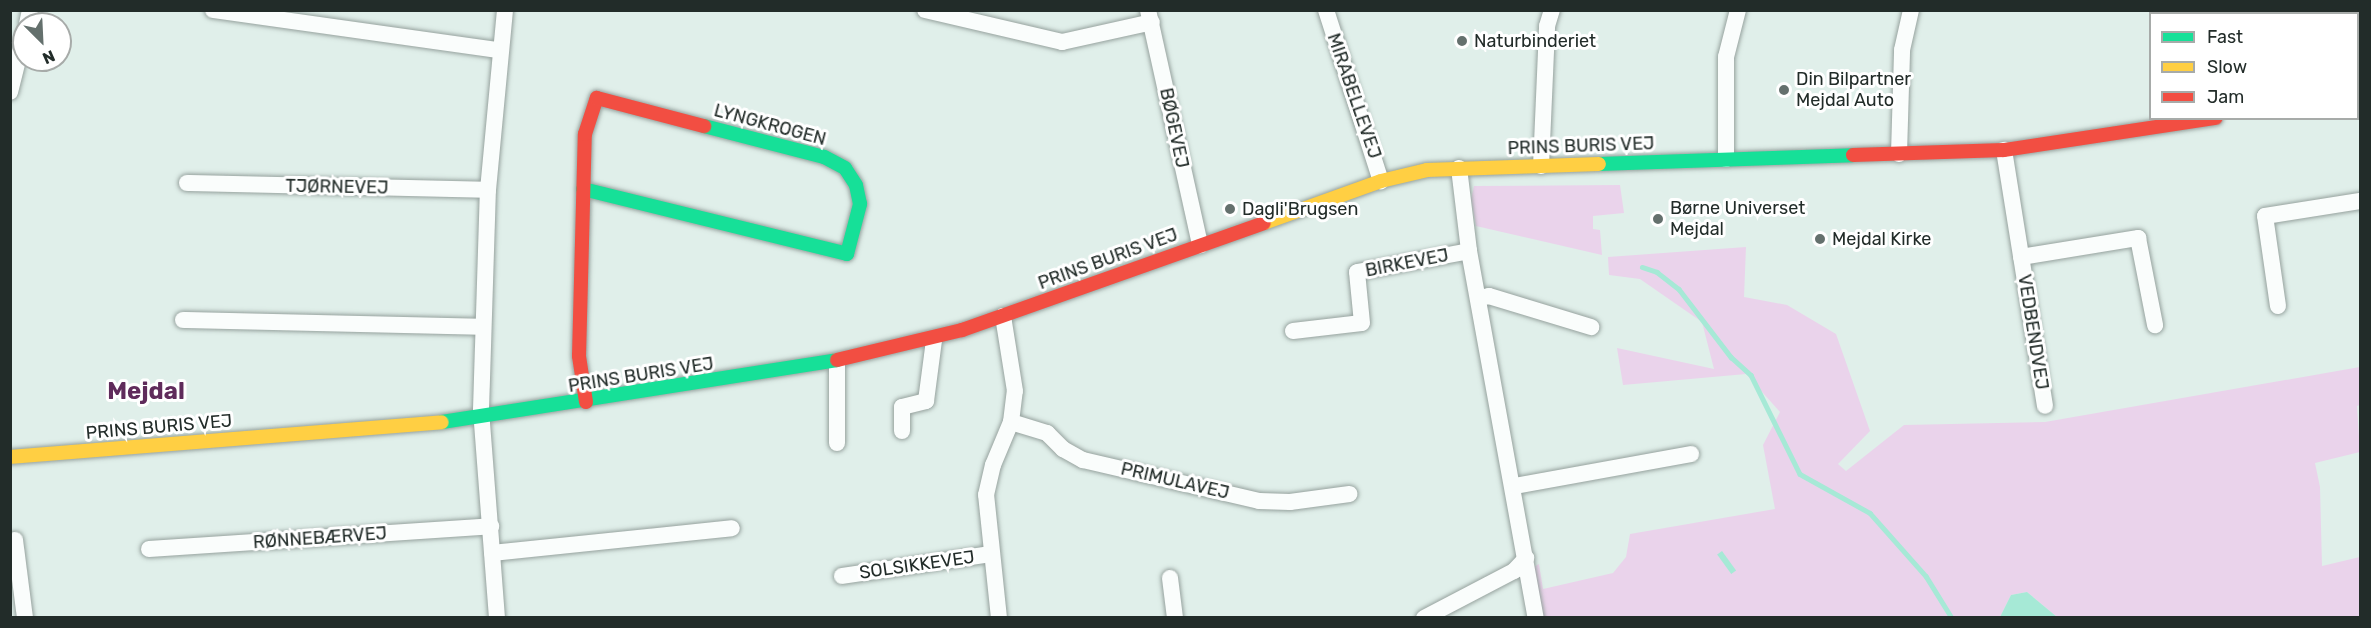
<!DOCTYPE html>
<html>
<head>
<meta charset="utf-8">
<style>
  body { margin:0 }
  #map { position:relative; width:2371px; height:628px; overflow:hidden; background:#e0efea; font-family:Rubik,sans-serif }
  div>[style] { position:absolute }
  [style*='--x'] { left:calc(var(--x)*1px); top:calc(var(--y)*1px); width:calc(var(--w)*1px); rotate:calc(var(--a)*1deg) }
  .green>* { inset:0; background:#ead3eb }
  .water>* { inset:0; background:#a6e9d6; transform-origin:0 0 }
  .stream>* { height:4.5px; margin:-2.25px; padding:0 2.25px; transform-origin:2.25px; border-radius:2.25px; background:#a6e9d6 }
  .roads { filter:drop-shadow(0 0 2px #96a29e) drop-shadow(0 0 2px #96a29e) }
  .street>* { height:16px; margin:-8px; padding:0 8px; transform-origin:8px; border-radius:8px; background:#fafdfc }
  .fast>* { height:14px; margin:-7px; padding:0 7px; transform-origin:7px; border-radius:7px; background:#16e098 }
  .slow>* { height:14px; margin:-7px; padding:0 7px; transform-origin:7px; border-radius:7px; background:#ffcf43 }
  .jam>* { height:14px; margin:-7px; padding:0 7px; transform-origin:7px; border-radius:7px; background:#f24e42 }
  .dots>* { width:16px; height:16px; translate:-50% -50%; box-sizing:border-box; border:3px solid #fff; border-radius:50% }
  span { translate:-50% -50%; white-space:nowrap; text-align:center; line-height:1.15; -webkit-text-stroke:6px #fff; paint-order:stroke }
  .poi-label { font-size:18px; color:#222c29 }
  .left { translate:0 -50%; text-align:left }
  .street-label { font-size:18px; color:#222c29 }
  .district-label { font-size:24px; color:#5f2b5b; font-weight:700 }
  .frame { position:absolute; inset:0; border:12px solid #222c29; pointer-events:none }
  .legend { position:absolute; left:2149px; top:12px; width:210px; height:108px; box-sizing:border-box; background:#fff; border:2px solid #a7aba9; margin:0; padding:8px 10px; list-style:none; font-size:18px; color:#222c29 }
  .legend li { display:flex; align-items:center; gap:12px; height:30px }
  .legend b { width:30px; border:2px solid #a7aba9 }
  .north { position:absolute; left:12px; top:12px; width:60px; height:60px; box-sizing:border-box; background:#fff; border:2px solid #a7aba9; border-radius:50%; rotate:156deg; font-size:16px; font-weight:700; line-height:24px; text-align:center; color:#222c29 }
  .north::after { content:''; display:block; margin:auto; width:21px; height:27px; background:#64706d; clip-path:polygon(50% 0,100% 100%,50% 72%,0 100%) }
</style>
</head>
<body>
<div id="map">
  <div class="green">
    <i style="clip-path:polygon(2191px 11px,2360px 11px,2360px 76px,2358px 14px)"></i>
    <i style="clip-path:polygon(1620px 185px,1624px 213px,1593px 216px,1593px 229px,1600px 230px,1602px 255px,1476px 226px,1471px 199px,1474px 186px)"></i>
    <i style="clip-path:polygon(1746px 247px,1744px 297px,1787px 305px,1836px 334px,1870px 431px,1838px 464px,1846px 471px,1904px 425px,2045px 422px,2360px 367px,2360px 405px,2357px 406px,2360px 452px,2315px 463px,2320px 487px,2322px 566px,2360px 557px,2360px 617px,2057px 617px,2027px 592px,2011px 595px,2000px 617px,1541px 617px,1532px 568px,1539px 564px,1543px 589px,1613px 573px,1626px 557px,1630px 534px,1775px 509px,1763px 445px,1780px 412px,1746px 374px,1623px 385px,1617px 348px,1714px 369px,1702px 322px,1640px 279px,1609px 275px,1608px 257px)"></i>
  </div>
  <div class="water">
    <i style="left:1722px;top:551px;width:24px;height:6px;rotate:54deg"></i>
    <i style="clip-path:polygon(2027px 592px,2057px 617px,2000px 617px,2011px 595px)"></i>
  </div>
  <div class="stream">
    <i style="--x:1642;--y:267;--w:16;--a:18"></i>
    <i style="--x:1657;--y:272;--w:28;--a:38"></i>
    <i style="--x:1679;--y:289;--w:86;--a:52.6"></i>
    <i style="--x:1731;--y:357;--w:27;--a:42"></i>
    <i style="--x:1751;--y:375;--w:110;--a:63.7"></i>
    <i style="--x:1800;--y:474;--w:80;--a:29.1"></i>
    <i style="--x:1870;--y:513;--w:84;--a:48.4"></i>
    <i style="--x:1926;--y:576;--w:49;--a:58.2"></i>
  </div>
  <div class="roads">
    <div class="street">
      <i style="--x:213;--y:10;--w:289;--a:8"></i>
      <i style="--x:925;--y:10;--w:141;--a:13.1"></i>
      <i style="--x:1062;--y:42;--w:92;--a:-12.5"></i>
      <i style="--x:1148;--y:10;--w:241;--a:77.5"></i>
      <i style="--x:1326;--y:10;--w:180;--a:72.2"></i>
      <i style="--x:27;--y:24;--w:14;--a:-78"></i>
      <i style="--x:10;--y:92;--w:58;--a:-76"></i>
      <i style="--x:2004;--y:150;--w:259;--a:80.9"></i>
      <i style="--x:1899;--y:154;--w:104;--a:-88.3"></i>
      <i style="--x:1902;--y:50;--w:41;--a:-77.3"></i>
      <i style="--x:1726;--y:159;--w:102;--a:-90"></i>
      <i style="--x:1726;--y:57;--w:49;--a:-75.7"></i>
      <i style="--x:1541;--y:166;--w:140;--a:-87.5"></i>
      <i style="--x:1547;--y:26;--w:17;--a:-73"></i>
      <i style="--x:1459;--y:168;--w:84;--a:83.1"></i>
      <i style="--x:1469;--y:251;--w:373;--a:79.7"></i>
      <i style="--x:187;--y:183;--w:301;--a:1.3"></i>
      <i style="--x:2021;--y:257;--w:119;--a:-9.2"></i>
      <i style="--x:2138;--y:238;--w:89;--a:78.9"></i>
      <i style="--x:1479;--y:298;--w:10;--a:-11"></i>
      <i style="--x:1489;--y:296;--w:107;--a:16.9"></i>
      <i style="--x:2278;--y:306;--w:91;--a:-98.2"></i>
      <i style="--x:2265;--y:216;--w:96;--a:-9"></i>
      <i style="--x:183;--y:320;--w:300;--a:1.3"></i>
      <i style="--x:1293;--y:331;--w:69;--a:-6.6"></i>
      <i style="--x:1362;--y:323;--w:51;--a:-95.6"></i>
      <i style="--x:1357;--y:272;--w:114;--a:-10.6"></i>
      <i style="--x:837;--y:361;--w:82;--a:90"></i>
      <i style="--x:1011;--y:422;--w:38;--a:17"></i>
      <i style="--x:1047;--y:433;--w:23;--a:45"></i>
      <i style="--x:1063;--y:449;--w:23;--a:29"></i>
      <i style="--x:1083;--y:460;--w:181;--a:13.1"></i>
      <i style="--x:1259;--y:501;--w:31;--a:2"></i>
      <i style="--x:1290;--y:502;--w:60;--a:-7.7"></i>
      <i style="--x:902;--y:431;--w:24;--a:-90"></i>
      <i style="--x:902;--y:407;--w:25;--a:-14"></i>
      <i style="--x:926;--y:401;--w:62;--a:-82.5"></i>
      <i style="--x:1515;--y:486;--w:179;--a:-10.3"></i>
      <i style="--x:15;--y:540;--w:79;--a:82.7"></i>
      <i style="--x:149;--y:549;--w:343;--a:-3.8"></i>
      <i style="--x:492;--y:553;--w:241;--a:-5.9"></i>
      <i style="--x:842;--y:576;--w:151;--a:-8.4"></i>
      <i style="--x:1170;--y:578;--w:40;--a:82.9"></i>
      <i style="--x:497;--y:618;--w:209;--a:-94.4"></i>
      <i style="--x:481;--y:410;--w:220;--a:-88.2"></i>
      <i style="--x:488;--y:190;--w:181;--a:-84.6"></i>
      <i style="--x:999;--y:618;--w:124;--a:-96"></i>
      <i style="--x:986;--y:495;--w:31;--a:-77"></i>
      <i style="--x:993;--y:465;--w:47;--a:-67.3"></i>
      <i style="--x:1011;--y:422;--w:31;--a:-83"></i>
      <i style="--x:1015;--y:391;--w:76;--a:-99.1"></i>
      <i style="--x:1424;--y:618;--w:102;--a:-27.6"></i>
      <i style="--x:1514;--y:571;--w:18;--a:-47"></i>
    </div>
    <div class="fast">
      <i style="--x:2358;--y:96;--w:2;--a:-27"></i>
      <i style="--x:1599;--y:164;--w:254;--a:-2"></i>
      <i style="--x:583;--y:189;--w:272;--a:13.8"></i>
      <i style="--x:847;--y:254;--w:52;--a:-75.4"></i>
      <i style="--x:860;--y:204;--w:19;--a:-102"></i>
      <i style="--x:856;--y:185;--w:20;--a:-123"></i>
      <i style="--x:845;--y:168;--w:24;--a:-152"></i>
      <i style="--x:824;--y:157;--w:124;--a:-165.5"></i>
      <i style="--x:442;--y:422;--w:400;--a:-8.9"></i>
    </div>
    <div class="slow">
      <i style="--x:1264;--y:223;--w:124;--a:-19.7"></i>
      <i style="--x:1381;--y:181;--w:47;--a:-13.4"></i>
      <i style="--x:1427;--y:170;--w:172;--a:-2"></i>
      <i style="--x:10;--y:457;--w:433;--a:-4.6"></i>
    </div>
    <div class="jam">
      <i style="--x:1853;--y:155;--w:151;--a:-1.9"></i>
      <i style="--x:2004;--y:150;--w:214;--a:-8.6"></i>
      <i style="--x:837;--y:360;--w:129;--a:-13.5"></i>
      <i style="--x:962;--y:330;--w:320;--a:-19.5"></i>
      <i style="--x:586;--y:402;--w:47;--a:-98.7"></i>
      <i style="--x:579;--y:356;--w:222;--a:-88.5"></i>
      <i style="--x:585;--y:134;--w:38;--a:-72"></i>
      <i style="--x:597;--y:98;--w:111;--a:14.7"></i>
    </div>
  </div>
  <div class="dots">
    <i style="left:1462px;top:41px;background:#64706d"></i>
    <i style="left:1784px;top:90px;background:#64706d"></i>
    <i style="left:1230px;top:209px;background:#64706d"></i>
    <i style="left:1658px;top:219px;background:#64706d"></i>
    <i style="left:1820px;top:239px;background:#64706d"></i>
  </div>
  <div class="poi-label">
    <span class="left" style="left:1474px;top:41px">Naturbinderiet</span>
    <span class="left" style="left:1796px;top:90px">Din Bilpartner<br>Mejdal Auto</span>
    <span class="left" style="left:1242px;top:209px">Dagli'Brugsen</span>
    <span class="left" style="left:1670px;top:219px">Børne Universet<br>Mejdal</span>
    <span class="left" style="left:1832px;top:239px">Mejdal Kirke</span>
  </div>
  <div class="street-label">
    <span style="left:1354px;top:96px;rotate:71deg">MIRABELLEVEJ</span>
    <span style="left:770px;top:125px;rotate:15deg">LYNGKROGEN</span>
    <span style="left:1174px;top:128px;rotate:78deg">BØGEVEJ</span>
    <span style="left:1581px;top:146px;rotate:-2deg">PRINS BURIS VEJ</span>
    <span style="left:337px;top:187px;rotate:1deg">TJØRNEVEJ</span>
    <span style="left:1108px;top:259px;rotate:-20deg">PRINS BURIS VEJ</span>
    <span style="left:1407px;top:263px;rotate:-11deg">BIRKEVEJ</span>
    <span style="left:2033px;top:332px;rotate:81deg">VEDBENDVEJ</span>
    <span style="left:641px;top:375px;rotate:-9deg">PRINS BURIS VEJ</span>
    <span style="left:159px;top:427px;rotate:-5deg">PRINS BURIS VEJ</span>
    <span style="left:1175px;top:481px;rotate:13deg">PRIMULAVEJ</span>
    <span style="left:320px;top:538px;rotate:-4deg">RØNNEBÆRVEJ</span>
    <span style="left:917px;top:565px;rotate:-8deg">SOLSIKKEVEJ</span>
  </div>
  <div class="district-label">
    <span style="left:146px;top:392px">Mejdal</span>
  </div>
  <div class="frame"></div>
  <ul class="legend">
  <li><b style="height:8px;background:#16e098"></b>Fast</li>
  <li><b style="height:8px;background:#ffcf43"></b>Slow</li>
  <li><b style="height:8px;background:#f24e42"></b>Jam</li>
  </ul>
  <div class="north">N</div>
</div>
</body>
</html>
